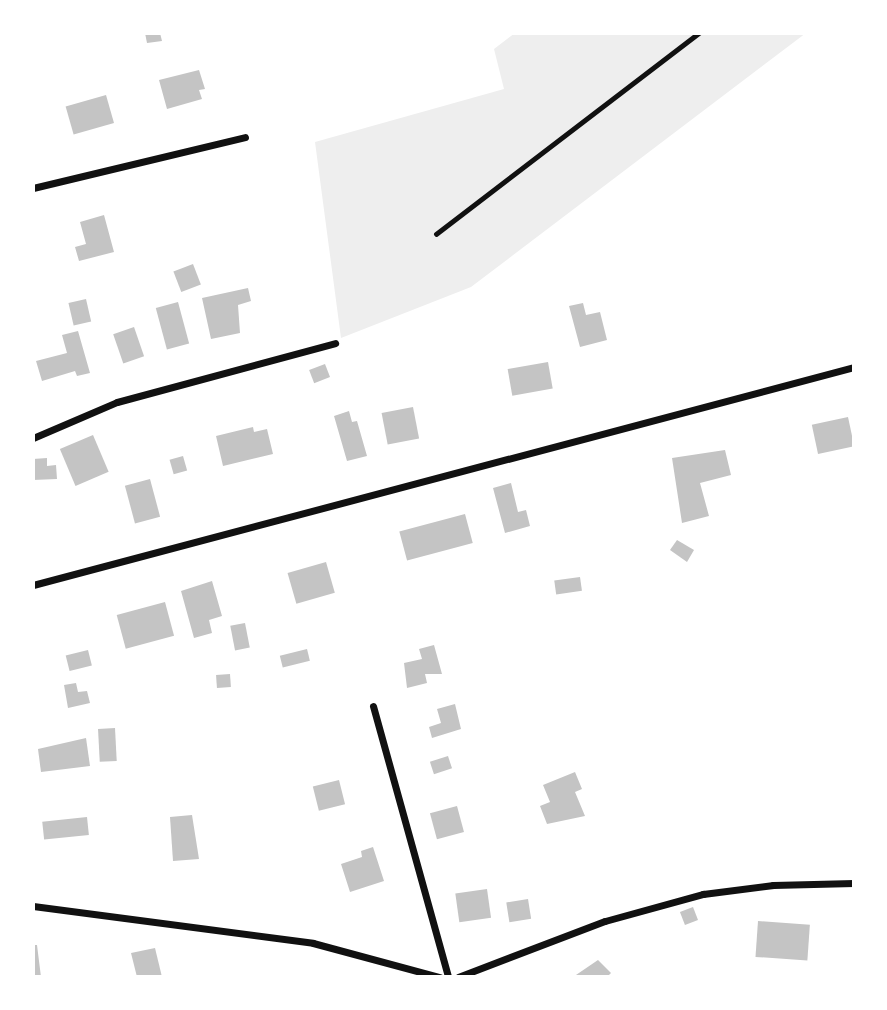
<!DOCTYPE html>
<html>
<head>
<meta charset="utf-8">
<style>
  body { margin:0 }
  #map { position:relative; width:887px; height:1010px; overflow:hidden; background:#fff; font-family:Jost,sans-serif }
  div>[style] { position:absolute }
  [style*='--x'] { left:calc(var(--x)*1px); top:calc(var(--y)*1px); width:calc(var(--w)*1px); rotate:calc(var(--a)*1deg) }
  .green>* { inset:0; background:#eee }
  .building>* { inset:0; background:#c4c4c4; transform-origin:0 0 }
  .path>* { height:4.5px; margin:-2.25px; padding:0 2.25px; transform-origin:2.25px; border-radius:2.25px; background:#111 }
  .minor>* { height:7px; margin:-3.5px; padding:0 3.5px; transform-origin:3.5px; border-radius:3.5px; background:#111 }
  span { translate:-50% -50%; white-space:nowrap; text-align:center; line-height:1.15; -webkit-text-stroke:5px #fff; paint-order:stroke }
  .frame { position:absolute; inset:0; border:35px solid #fff; pointer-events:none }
</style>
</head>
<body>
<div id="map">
  <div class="green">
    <i style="clip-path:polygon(515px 33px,806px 33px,471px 287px,341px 338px,315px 142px,504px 89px,494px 49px)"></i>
  </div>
  <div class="building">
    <i style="clip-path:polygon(145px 33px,160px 33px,162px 41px,147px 43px)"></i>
    <i style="clip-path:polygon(199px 70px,205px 89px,199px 90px,202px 99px,167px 109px,159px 80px)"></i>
    <i style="left:106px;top:95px;width:29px;height:42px;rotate:74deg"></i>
    <i style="clip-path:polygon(104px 215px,114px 252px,79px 261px,75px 247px,86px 244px,80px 222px)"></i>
    <i style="left:193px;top:264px;width:22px;height:21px;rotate:69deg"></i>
    <i style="clip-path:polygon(248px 288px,251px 301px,238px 305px,240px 333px,211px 339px,202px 298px)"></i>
    <i style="left:86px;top:299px;width:23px;height:18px;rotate:77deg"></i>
    <i style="left:178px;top:302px;width:43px;height:23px;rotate:75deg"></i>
    <i style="clip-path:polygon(583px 303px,586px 315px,600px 312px,607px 340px,580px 347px,569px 306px)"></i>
    <i style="left:134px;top:327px;width:31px;height:22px;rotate:71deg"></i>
    <i style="clip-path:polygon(78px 331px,90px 373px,77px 376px,75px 371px,42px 381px,36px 361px,67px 353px,62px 335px)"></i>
    <i style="left:548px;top:362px;width:27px;height:41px;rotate:80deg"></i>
    <i style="left:325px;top:364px;width:14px;height:17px;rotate:69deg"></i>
    <i style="left:413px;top:407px;width:32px;height:32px;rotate:79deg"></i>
    <i style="clip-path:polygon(349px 411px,352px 422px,357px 421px,367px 456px,347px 461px,334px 416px)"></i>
    <i style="left:848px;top:417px;width:30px;height:37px;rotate:78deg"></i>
    <i style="clip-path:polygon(253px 427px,254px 432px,267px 429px,273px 454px,223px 466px,216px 436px)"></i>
    <i style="left:93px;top:435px;width:40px;height:36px;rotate:67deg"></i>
    <i style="clip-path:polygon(725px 450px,731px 475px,700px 483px,709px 516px,682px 523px,672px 458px)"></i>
    <i style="left:183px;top:456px;width:15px;height:14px;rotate:74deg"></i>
    <i style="clip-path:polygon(47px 458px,47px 466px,56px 465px,57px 479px,33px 480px,33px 459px)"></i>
    <i style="left:150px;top:479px;width:39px;height:26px;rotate:75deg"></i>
    <i style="clip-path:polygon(511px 483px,518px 512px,526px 510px,530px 526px,505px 533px,493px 488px)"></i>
    <i style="left:465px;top:514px;width:30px;height:68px;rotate:75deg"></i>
    <i style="clip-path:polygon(677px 540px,694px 550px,687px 562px,670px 550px)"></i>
    <i style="left:326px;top:562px;width:32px;height:40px;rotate:74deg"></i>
    <i style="left:580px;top:577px;width:14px;height:26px;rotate:82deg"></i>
    <i style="clip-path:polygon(212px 581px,222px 616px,209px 620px,212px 633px,194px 638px,181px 591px)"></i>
    <i style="left:165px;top:602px;width:35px;height:50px;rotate:75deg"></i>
    <i style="left:245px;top:623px;width:25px;height:15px;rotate:79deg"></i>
    <i style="clip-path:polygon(434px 645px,442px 674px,425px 674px,427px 683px,407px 688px,404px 663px,422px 659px,419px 649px)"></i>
    <i style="left:307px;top:649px;width:12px;height:28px;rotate:76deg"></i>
    <i style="left:88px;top:650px;width:16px;height:23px;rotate:76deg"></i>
    <i style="left:230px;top:674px;width:13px;height:14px;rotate:86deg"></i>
    <i style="clip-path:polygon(76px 683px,78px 692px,87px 691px,90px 703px,68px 708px,64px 685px)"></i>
    <i style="clip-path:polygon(455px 704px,461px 729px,432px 738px,429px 727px,441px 723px,437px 709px)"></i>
    <i style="left:115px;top:728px;width:33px;height:17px;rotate:87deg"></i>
    <i style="clip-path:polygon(86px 738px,90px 766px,41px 772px,38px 749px)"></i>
    <i style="left:448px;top:756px;width:13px;height:19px;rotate:72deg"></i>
    <i style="clip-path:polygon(575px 772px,582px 789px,575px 792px,585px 816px,547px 824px,540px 806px,550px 802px,543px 785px)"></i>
    <i style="left:339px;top:780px;width:25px;height:27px;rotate:76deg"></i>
    <i style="left:457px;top:806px;width:27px;height:28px;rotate:75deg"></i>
    <i style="clip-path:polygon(192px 815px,199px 859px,173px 861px,170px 817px)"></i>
    <i style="left:87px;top:817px;width:18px;height:45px;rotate:84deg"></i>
    <i style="clip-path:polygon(373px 847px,384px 881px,350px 892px,341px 864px,362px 857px,361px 851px)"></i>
    <i style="left:487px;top:889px;width:29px;height:32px;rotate:82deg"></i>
    <i style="left:528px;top:899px;width:20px;height:22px;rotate:81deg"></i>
    <i style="left:693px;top:907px;width:14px;height:14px;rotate:69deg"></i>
    <i style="left:758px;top:921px;width:52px;height:36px;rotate:4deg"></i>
    <i style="clip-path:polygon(33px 945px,37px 945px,41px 977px,33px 977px)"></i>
    <i style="clip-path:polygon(155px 948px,162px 977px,137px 977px,131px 953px)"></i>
    <i style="clip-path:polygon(598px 960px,611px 973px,607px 977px,573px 977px)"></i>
  </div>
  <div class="path">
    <i style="--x:436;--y:234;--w:331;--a:-37.4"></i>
  </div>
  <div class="minor">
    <i style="--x:33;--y:188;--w:218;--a:-13.5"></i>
    <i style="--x:33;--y:438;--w:91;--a:-23.2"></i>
    <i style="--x:117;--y:402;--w:226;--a:-15.1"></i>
    <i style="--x:33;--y:585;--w:849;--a:-14.87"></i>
    <i style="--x:373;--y:706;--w:281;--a:74.5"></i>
    <i style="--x:33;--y:906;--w:282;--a:7.5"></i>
    <i style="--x:313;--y:943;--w:131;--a:15.1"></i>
    <i style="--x:458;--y:977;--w:157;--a:-20.9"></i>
    <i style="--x:605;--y:921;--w:102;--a:-15.4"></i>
    <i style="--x:703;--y:894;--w:71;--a:-7.3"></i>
    <i style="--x:773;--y:885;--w:81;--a:-1.4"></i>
  </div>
  <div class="frame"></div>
</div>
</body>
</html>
